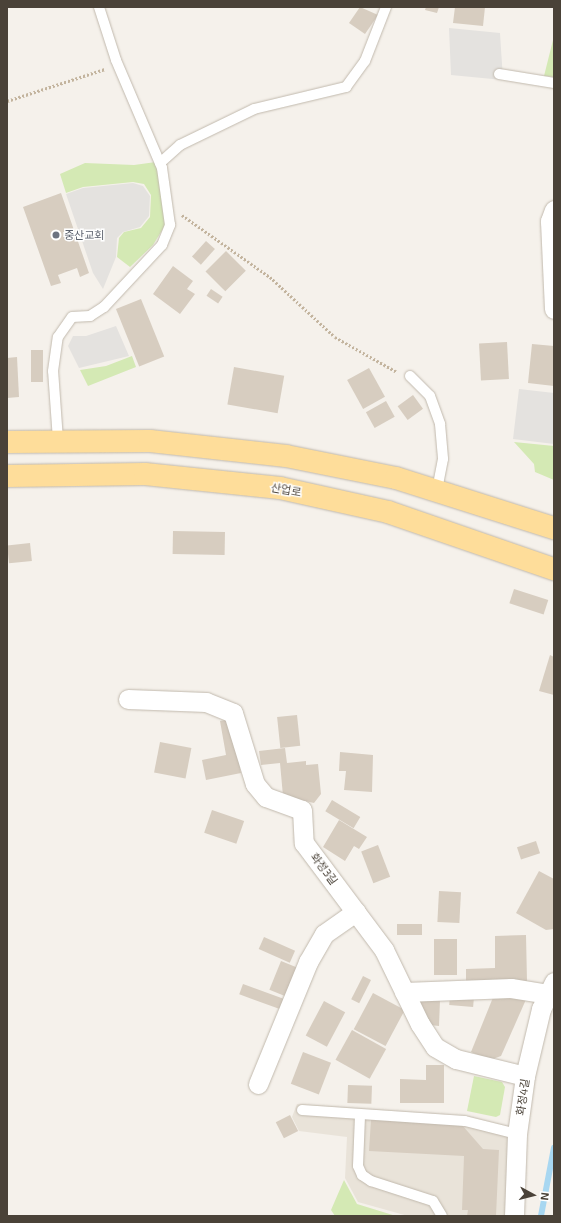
<!DOCTYPE html>
<html>
<head>
<meta charset="utf-8">
<style>
  body { margin:0 }
  #map { position:relative; width:561px; height:1223px; overflow:hidden; background:#f5f1eb; font-family:"Exo 2","Noto Sans KR",sans-serif }
  div>[style] { position:absolute }
  [style*='--x'] { left:calc(var(--x)*1px); top:calc(var(--y)*1px); width:calc(var(--w)*1px); rotate:calc(var(--a)*1deg) }
  .residential>* { inset:0; background:#e9e3d9 }
  .green>* { inset:0; background:#d4e9b4 }
  .parking>* { inset:0; background:#e4e2df }
  .stream>* { height:5.5px; margin:-2.75px; padding:0 2.75px; transform-origin:2.75px; border-radius:2.75px; background:#a8d7f1 }
  .building>* { inset:0; background:#d7cdc0; transform-origin:0 0 }
  .path>* { height:2.5px; margin-top:-1.25px; transform-origin:0; background:repeating-linear-gradient(90deg,#c3b49e 0 2px,transparent 0 4px) }
  .roads { filter:drop-shadow(0 0 1px #c1b9ad) drop-shadow(0 0 1px #c1b9ad) }
  .service>* { height:10px; margin:-5px; padding:0 5px; transform-origin:5px; border-radius:5px; background:#fff }
  .minor>* { height:19px; margin:-9.5px; padding:0 9.5px; transform-origin:9.5px; border-radius:9.5px; background:#fff }
  .primary>* { height:22px; margin:-11px; padding:0 11px; transform-origin:11px; border-radius:11px; background:#fedd9a }
  .dots>* { width:11px; height:11px; translate:-50% -50%; box-sizing:border-box; border:2px solid #fff; border-radius:50% }
  span { translate:-50% -50%; white-space:nowrap; text-align:center; line-height:1.15; -webkit-text-stroke:3px #fff; paint-order:stroke }
  .worship-label { font-size:11px; color:#5b616d }
  .left { translate:0 -50%; text-align:left }
  .street-label { font-size:11px; color:#4a4238 }
  .frame { position:absolute; inset:0; border:8px solid #4a4238; pointer-events:none }
  .north { position:absolute; left:513px; top:1175px; width:40px; height:40px; -webkit-text-stroke:3px #fff; paint-order:stroke; rotate:97deg; font-size:11px; font-weight:700; line-height:16px; text-align:center; color:#4a4238 }
  .north::after { content:''; display:block; margin:auto; width:14px; height:18px; background:#4a4238; clip-path:polygon(50% 0,100% 100%,50% 72%,0 100%) }
</style>
</head>
<body>
<div id="map">
  <div class="residential">
    <i style="clip-path:polygon(297px 1104px,466px 1116px,512px 1128px,507px 1216px,408px 1216px,358px 1202px,345px 1178px,347px 1137px,299px 1131px,292px 1117px)"></i>
  </div>
  <div class="green">
    <i style="clip-path:polygon(554px 36px,554px 77px,544px 76px)"></i>
    <i style="clip-path:polygon(156px 162px,163px 185px,166px 224px,153px 245px,130px 267px,117px 257px,119px 238px,124px 232px,141px 228px,150px 217px,151px 195px,144px 184px,133px 182px,83px 187px,66px 193px,60px 174px,85px 163px,134px 165px)"></i>
    <i style="clip-path:polygon(132px 356px,136px 367px,88px 386px,80px 370px,106px 366px)"></i>
    <i style="clip-path:polygon(514px 442px,554px 446px,554px 480px,535px 472px,534px 464px)"></i>
    <i style="clip-path:polygon(474px 1076px,502px 1082px,505px 1087px,500px 1115px,496px 1117px,467px 1111px)"></i>
    <i style="clip-path:polygon(344px 1180px,357px 1204px,396px 1216px,335px 1216px,331px 1210px)"></i>
  </div>
  <div class="parking">
    <i style="clip-path:polygon(449px 28px,500px 33px,503px 80px,451px 75px)"></i>
    <i style="clip-path:polygon(133px 183px,143px 186px,150px 196px,149px 216px,140px 227px,123px 232px,117px 238px,116px 257px,103px 289px,93px 273px,66px 194px,83px 188px)"></i>
    <i style="clip-path:polygon(116px 326px,129px 356px,79px 368px,68px 346px,73px 336px,86px 336px)"></i>
    <i style="clip-path:polygon(519px 389px,554px 393px,554px 444px,513px 439px)"></i>
  </div>
  <div class="stream">
    <i style="--x:541;--y:1216;--w:69;--a:-79.2"></i>
  </div>
  <div class="building">
    <i style="clip-path:polygon(360px 7px,378px 15px,365px 34px,349px 23px)"></i>
    <i style="clip-path:polygon(426px 7px,439px 7px,437px 13px,425px 10px)"></i>
    <i style="clip-path:polygon(455px 7px,485px 7px,483px 26px,453px 23px)"></i>
    <i style="clip-path:polygon(61px 193px,89px 273px,80px 277px,77px 268px,58px 275px,61px 283px,51px 286px,23px 207px)"></i>
    <i style="left:206px;top:241px;width:12px;height:21px;rotate:42deg"></i>
    <i style="left:226px;top:251px;width:28px;height:29px;rotate:45deg"></i>
    <i style="clip-path:polygon(173px 266px,193px 281px,187px 289px,195px 294px,180px 314px,153px 294px)"></i>
    <i style="left:211px;top:289px;width:14px;height:8px;rotate:34deg"></i>
    <i style="left:141px;top:299px;width:62px;height:27px;rotate:68deg"></i>
    <i style="left:507px;top:342px;width:37px;height:28px;rotate:87deg"></i>
    <i style="clip-path:polygon(532px 344px,554px 346px,554px 386px,528px 383px)"></i>
    <i style="left:31px;top:350px;width:12px;height:32px"></i>
    <i style="clip-path:polygon(17px 357px,19px 397px,7px 398px,7px 358px)"></i>
    <i style="left:234px;top:367px;width:51px;height:38px;rotate:10deg"></i>
    <i style="left:369px;top:368px;width:33px;height:25px;rotate:61deg"></i>
    <i style="left:413px;top:395px;width:17px;height:19px;rotate:54deg"></i>
    <i style="left:386px;top:401px;width:18px;height:23px;rotate:61deg"></i>
    <i style="left:173px;top:531px;width:52px;height:23px;rotate:1deg"></i>
    <i style="left:30px;top:543px;width:18px;height:23px;rotate:84deg"></i>
    <i style="left:514px;top:589px;width:36px;height:15px;rotate:18deg"></i>
    <i style="clip-path:polygon(550px 655px,554px 657px,554px 695px,539px 691px)"></i>
    <i style="left:297px;top:715px;width:31px;height:20px;rotate:84deg"></i>
    <i style="clip-path:polygon(231px 719px,241px 773px,206px 780px,202px 760px,226px 755px,220px 721px)"></i>
    <i style="left:160px;top:742px;width:32px;height:31px;rotate:11deg"></i>
    <i style="clip-path:polygon(285px 748px,287px 763px,306px 761px,306px 765px,318px 764px,321px 794px,314px 803px,283px 796px,280px 763px,261px 765px,259px 751px)"></i>
    <i style="clip-path:polygon(340px 752px,373px 755px,372px 792px,344px 790px,346px 771px,339px 771px)"></i>
    <i style="left:332px;top:800px;width:33px;height:13px;rotate:31deg"></i>
    <i style="left:212px;top:810px;width:34px;height:24px;rotate:19deg"></i>
    <i style="clip-path:polygon(339px 820px,367px 837px,359px 849px,354px 846px,345px 861px,323px 847px)"></i>
    <i style="left:536px;top:841px;width:13px;height:20px;rotate:72deg"></i>
    <i style="left:378px;top:845px;width:34px;height:18px;rotate:69deg"></i>
    <i style="clip-path:polygon(539px 871px,554px 879px,554px 929px,546px 930px,516px 913px)"></i>
    <i style="left:439px;top:891px;width:22px;height:31px;rotate:3deg"></i>
    <i style="left:422px;top:924px;width:11px;height:25px;rotate:90deg"></i>
    <i style="clip-path:polygon(526px 935px,527px 981px,466px 982px,466px 969px,495px 968px,495px 936px)"></i>
    <i style="left:264px;top:937px;width:34px;height:13px;rotate:24deg"></i>
    <i style="left:434px;top:939px;width:23px;height:36px"></i>
    <i style="left:281px;top:961px;width:18px;height:31px;rotate:22deg"></i>
    <i style="left:363px;top:976px;width:9px;height:26px;rotate:27deg"></i>
    <i style="left:243px;top:984px;width:46px;height:11px;rotate:20deg"></i>
    <i style="left:373px;top:993px;width:36px;height:41px;rotate:28deg"></i>
    <i style="clip-path:polygon(494px 995px,528px 995px,501px 1056px,490px 1060px,471px 1052px)"></i>
    <i style="left:450px;top:996px;width:24px;height:9px;rotate:5deg"></i>
    <i style="clip-path:polygon(418px 1000px,440px 1000px,439px 1026px,430px 1025px)"></i>
    <i style="left:324px;top:1001px;width:24px;height:39px;rotate:28deg"></i>
    <i style="left:352px;top:1030px;width:39px;height:34px;rotate:29deg"></i>
    <i style="left:303px;top:1052px;width:30px;height:34px;rotate:21deg"></i>
    <i style="clip-path:polygon(426px 1065px,444px 1065px,444px 1103px,400px 1103px,400px 1079px,426px 1080px)"></i>
    <i style="left:348px;top:1085px;width:24px;height:18px;rotate:2deg"></i>
    <i style="left:290px;top:1115px;width:18px;height:16px;rotate:63deg"></i>
    <i style="clip-path:polygon(371px 1120px,462px 1125px,483px 1149px,499px 1150px,496px 1216px,467px 1216px,468px 1210px,462px 1210px,464px 1156px,369px 1151px)"></i>
  </div>
  <div class="path">
    <i style="--x:7;--y:101;--w:103;--a:-18.1"></i>
    <i style="--x:182;--y:215;--w:108;--a:35.2"></i>
    <i style="--x:270;--y:277;--w:88;--a:42.7"></i>
    <i style="--x:335;--y:337;--w:71;--a:29.4"></i>
  </div>
  <div class="roads">
    <div class="service">
      <i style="--x:499;--y:74;--w:56;--a:9.3"></i>
      <i style="--x:160;--y:163;--w:27;--a:-42"></i>
      <i style="--x:180;--y:145;--w:82;--a:-25.9"></i>
      <i style="--x:254;--y:109;--w:95;--a:-13.4"></i>
      <i style="--x:346;--y:87;--w:32;--a:-54"></i>
      <i style="--x:365;--y:61;--w:58;--a:-68.7"></i>
      <i style="--x:410;--y:376;--w:28;--a:45"></i>
      <i style="--x:430;--y:396;--w:30;--a:70"></i>
      <i style="--x:440;--y:424;--w:35;--a:85"></i>
      <i style="--x:443;--y:459;--w:33;--a:101"></i>
      <i style="--x:58;--y:440;--w:69;--a:-94.1"></i>
      <i style="--x:53;--y:371;--w:34;--a:-82"></i>
      <i style="--x:58;--y:337;--w:24;--a:-55"></i>
      <i style="--x:72;--y:317;--w:18;--a:-3"></i>
      <i style="--x:90;--y:316;--w:17;--a:-33"></i>
      <i style="--x:104;--y:307;--w:85;--a:-46.9"></i>
      <i style="--x:162;--y:245;--w:22;--a:-68"></i>
      <i style="--x:170;--y:225;--w:58;--a:-98"></i>
      <i style="--x:162;--y:168;--w:117;--a:-113.1"></i>
      <i style="--x:116;--y:60;--w:56;--a:-107.8"></i>
      <i style="--x:302;--y:1110;--w:163;--a:3.9"></i>
      <i style="--x:465;--y:1121;--w:54;--a:14"></i>
      <i style="--x:360;--y:1116;--w:50;--a:92.3"></i>
      <i style="--x:358;--y:1166;--w:10;--a:66"></i>
      <i style="--x:362;--y:1175;--w:11;--a:34"></i>
      <i style="--x:371;--y:1181;--w:65;--a:17.9"></i>
      <i style="--x:433;--y:1201;--w:17;--a:59"></i>
    </div>
    <div class="minor">
      <i style="--x:554;--y:210;--w:12;--a:110"></i>
      <i style="--x:550;--y:221;--w:88;--a:87.4"></i>
      <i style="--x:128;--y:699;--w:78;--a:2.2"></i>
      <i style="--x:206;--y:702;--w:29;--a:22"></i>
      <i style="--x:233;--y:713;--w:74;--a:72.8"></i>
      <i style="--x:255;--y:784;--w:17;--a:50"></i>
      <i style="--x:266;--y:797;--w:38;--a:20"></i>
      <i style="--x:302;--y:810;--w:33;--a:87"></i>
      <i style="--x:304;--y:843;--w:134;--a:53.2"></i>
      <i style="--x:384;--y:950;--w:82;--a:64.1"></i>
      <i style="--x:420;--y:1024;--w:27;--a:57"></i>
      <i style="--x:435;--y:1047;--w:24;--a:30"></i>
      <i style="--x:456;--y:1059;--w:71;--a:13.8"></i>
      <i style="--x:404;--y:992;--w:107;--a:-2.1"></i>
      <i style="--x:511;--y:988;--w:37;--a:9"></i>
      <i style="--x:258;--y:1084;--w:132;--a:-67.7"></i>
      <i style="--x:308;--y:962;--w:32;--a:-60"></i>
      <i style="--x:324;--y:934;--w:39;--a:-35"></i>
      <i style="--x:514;--y:1216;--w:82;--a:-87.9"></i>
      <i style="--x:517;--y:1134;--w:59;--a:-82.1"></i>
      <i style="--x:525;--y:1076;--w:69;--a:-76.6"></i>
      <i style="--x:541;--y:1009;--w:30;--a:-64"></i>
    </div>
    <div class="primary">
      <i style="--x:7;--y:442;--w:143;--a:-0.4"></i>
      <i style="--x:150;--y:441;--w:137;--a:6.3"></i>
      <i style="--x:286;--y:456;--w:112;--a:11.3"></i>
      <i style="--x:396;--y:478;--w:166;--a:17.6"></i>
      <i style="--x:7;--y:476;--w:138;--a:-0.8"></i>
      <i style="--x:145;--y:474;--w:136;--a:5.9"></i>
      <i style="--x:280;--y:488;--w:111;--a:12.5"></i>
      <i style="--x:388;--y:512;--w:176;--a:19"></i>
    </div>
  </div>
  <div class="dots">
    <i style="left:56px;top:235px;background:#6b7280"></i>
  </div>
  <div class="worship-label">
    <span class="left" style="left:64px;top:235px">중산교회</span>
  </div>
  <div class="street-label">
    <span style="left:286px;top:490px;rotate:10deg">산업로</span>
    <span style="left:324px;top:869px;rotate:53deg">화정3길</span>
    <span style="left:523px;top:1097px;rotate:-82deg">화정4길</span>
  </div>
  <div class="frame"></div>
  <div class="north">N</div>
</div>
</body>
</html>
